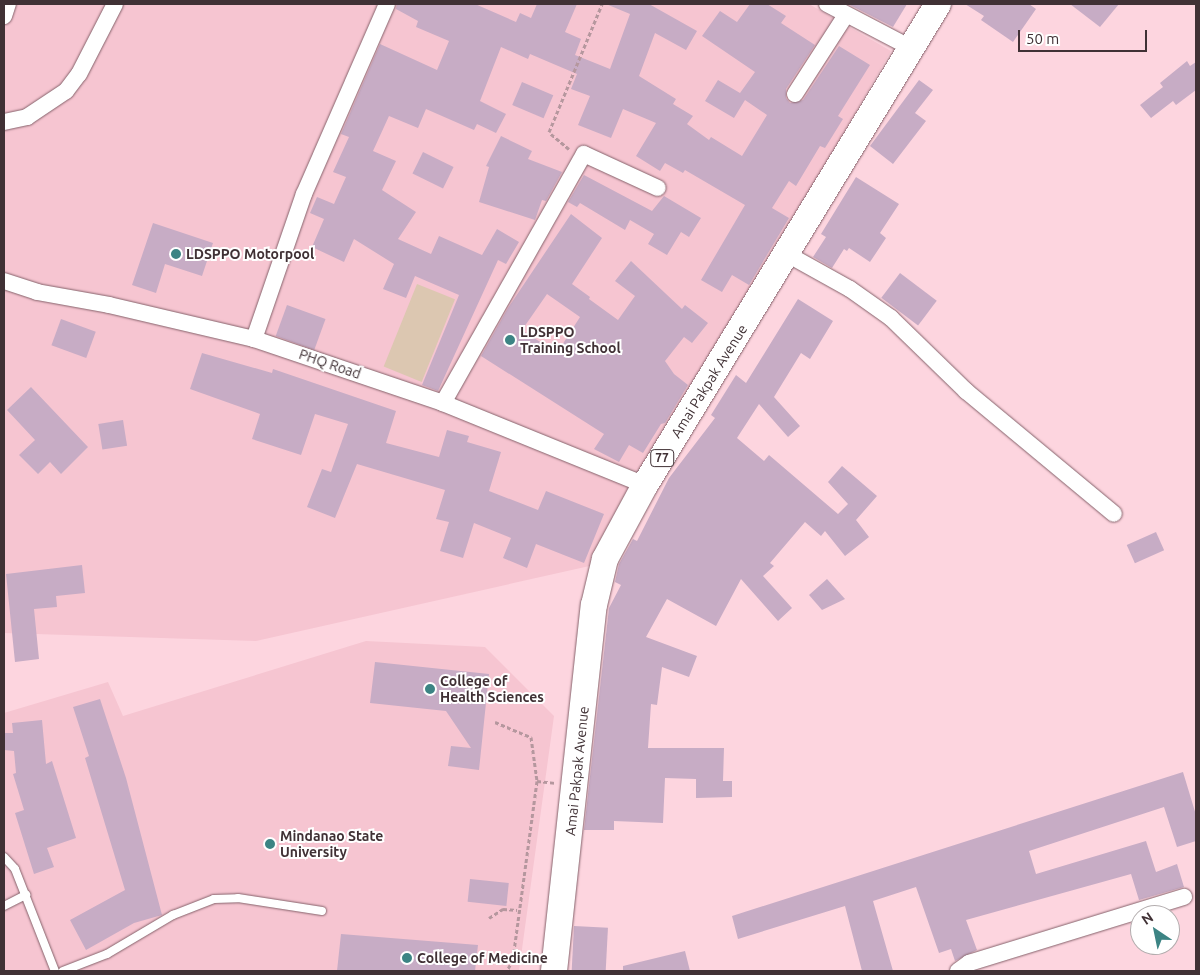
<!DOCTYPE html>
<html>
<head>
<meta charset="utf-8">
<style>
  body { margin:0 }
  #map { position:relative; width:1200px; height:975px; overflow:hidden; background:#fdd5df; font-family:Ubuntu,sans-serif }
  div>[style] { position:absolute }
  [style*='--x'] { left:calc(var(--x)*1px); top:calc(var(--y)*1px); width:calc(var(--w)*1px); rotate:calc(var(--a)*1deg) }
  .built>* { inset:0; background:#f6c5d1 }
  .green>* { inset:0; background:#dcc7b1; transform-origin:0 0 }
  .building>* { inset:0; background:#c7acc5; transform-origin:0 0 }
  .path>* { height:3px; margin-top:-1.5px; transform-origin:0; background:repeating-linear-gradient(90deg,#b5979e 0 4px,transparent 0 6.5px) }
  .roads { filter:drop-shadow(0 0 1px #85626b) drop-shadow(0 0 1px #85626b) }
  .service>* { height:8px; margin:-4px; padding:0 4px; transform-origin:4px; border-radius:4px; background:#fff }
  .minor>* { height:16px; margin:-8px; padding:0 8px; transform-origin:8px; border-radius:8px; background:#fff }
  .trunk>* { height:26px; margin:-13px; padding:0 13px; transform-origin:13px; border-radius:13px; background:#fff }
  .dots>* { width:14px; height:14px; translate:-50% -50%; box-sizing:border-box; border:2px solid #fff; border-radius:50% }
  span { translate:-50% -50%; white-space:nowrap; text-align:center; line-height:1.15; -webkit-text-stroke:4px #fff; paint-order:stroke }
  .shield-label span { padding:1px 4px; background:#fff; border:1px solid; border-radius:4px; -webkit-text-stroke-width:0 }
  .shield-label { font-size:12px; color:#403135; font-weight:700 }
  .poi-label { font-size:14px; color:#403135; font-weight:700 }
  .left { translate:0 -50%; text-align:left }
  .street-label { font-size:14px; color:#403135 }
  .frame { position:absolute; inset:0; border:5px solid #403135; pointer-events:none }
  .north { position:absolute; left:1130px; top:905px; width:50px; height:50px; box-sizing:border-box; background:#fff; border:1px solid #b3adae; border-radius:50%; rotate:326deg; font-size:14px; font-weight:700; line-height:20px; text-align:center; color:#403135 }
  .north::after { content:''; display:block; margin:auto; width:18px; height:22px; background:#3c8484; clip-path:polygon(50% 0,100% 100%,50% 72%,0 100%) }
  .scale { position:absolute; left:1018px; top:30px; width:129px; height:22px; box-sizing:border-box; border:2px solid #403135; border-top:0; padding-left:6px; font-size:15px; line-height:18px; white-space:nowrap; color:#403135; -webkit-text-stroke:4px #fff; paint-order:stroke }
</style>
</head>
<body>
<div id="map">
  <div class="built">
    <i style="clip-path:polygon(4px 4px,809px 4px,891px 51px,594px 565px,256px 641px,4px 633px)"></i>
    <i style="clip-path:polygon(366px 641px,485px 647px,554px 716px,519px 971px,4px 971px,4px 713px,108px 682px,123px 716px)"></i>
  </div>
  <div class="green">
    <i style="left:417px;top:284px;width:41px;height:89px;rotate:22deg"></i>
  </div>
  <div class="building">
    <i style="clip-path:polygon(397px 4px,475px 4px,516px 22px,520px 13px,531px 18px,537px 4px,577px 4px,565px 32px,581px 39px,575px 55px,610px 69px,630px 14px,606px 4px,649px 4px,697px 31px,686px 50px,655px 33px,639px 76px,676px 99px,673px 104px,693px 116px,687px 124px,709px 140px,711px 137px,742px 156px,767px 115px,745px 100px,734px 118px,705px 101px,718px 80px,740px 93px,755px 72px,702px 36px,720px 11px,737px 22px,750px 4px,767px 4px,786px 16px,781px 23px,815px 45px,786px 89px,786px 98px,790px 103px,803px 100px,839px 46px,870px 65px,838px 116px,843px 119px,825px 148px,820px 146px,796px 186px,789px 181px,772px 208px,789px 218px,749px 285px,732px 275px,722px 292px,701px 280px,745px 205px,685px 170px,683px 173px,665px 163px,660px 171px,636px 156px,656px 123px,623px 109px,611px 138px,578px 125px,590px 96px,571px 89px,577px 74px,530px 54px,528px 59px,501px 47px,480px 101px,506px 114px,496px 133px,477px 124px,474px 130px,426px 109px,418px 128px,389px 116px,373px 151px,396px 161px,382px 190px,416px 212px,398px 239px,431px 254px,439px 236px,482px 255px,497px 229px,519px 242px,506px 264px,498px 260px,438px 391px,422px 385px,459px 295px,415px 276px,406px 298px,383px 289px,394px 264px,354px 239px,344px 262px,312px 247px,324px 219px,310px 213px,317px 197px,334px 204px,346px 177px,333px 172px,349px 137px,341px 134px,380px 44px,437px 70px,449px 41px,416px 27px,418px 21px,396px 9px)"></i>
    <i style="clip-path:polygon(848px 4px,907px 4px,893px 27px)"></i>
    <i style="clip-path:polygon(965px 4px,1029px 4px,1036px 9px,1013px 42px,981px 20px,984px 16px)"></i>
    <i style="clip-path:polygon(1070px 4px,1119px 4px,1100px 27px)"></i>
    <i style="clip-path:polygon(1187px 61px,1190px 66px,1196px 62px,1196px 90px,1176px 105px,1173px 101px,1151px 118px,1140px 105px,1163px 87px,1160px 83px)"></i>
    <i style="clip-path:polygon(919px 80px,933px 90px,915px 113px,926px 121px,893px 164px,870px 146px)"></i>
    <i style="left:522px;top:82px;width:34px;height:25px;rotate:23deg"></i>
    <i style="clip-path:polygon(501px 136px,532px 151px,528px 159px,562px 172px,546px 201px,542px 200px,535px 220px,479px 202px,489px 167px,486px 166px)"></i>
    <i style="left:423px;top:152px;width:34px;height:24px;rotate:26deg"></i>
    <i style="clip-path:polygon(584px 175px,652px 211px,664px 196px,701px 218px,689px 237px,681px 232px,667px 255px,648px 244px,654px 234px,630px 220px,625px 230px,580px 203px,577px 207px,568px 202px)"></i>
    <i style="clip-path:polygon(856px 177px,899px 204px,880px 233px,886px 238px,870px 262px,849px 248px,847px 251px,844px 249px,832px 268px,813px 257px,826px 237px,821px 234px)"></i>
    <i style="clip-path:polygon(evenodd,571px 214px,602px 238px,572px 284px,590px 297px,589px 299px,618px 320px,635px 296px,615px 281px,631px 261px,682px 309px,685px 305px,708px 323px,692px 343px,684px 337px,665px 361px,674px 374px,688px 385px,665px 423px,661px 424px,643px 453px,629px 445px,619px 462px,594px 449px,604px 434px,481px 356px,508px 308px,571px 214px,547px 294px,580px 317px,557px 353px,522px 330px,547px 294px)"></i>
    <i style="clip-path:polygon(153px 223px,213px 243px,202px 276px,165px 264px,156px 293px,132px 285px)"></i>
    <i style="left:900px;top:273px;width:46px;height:31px;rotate:37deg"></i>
    <i style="clip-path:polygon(798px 299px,833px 321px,810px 359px,801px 353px,774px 397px,800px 426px,788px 437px,759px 404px,737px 438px,764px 461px,769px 455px,838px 514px,848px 504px,828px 482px,842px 466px,877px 496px,856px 520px,869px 537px,845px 556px,825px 531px,821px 536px,805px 522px,770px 563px,774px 566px,763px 576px,792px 608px,778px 621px,741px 579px,716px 626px,667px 599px,646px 637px,697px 656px,689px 677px,662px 667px,657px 705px,651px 704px,648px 748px,724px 748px,723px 781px,732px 781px,732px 797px,696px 798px,696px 779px,665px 778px,663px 823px,614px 821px,614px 830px,584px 830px,609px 608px,621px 585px,615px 582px,619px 564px,633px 539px,637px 541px,669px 478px,715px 418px,711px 415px,736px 375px,746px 383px)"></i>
    <i style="left:287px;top:305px;width:41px;height:33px;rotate:20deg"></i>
    <i style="left:61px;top:319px;width:37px;height:28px;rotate:20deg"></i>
    <i style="clip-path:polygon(202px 353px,272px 373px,273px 369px,396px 411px,386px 443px,439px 457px,447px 430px,469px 436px,467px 442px,501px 452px,489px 491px,538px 510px,546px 491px,604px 514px,584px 563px,536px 544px,527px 568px,503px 558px,511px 538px,474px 523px,463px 558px,440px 551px,449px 522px,436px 519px,445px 490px,357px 464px,335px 518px,307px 507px,322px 469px,331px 472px,348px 424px,315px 414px,301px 455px,252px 439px,260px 414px,190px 389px)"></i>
    <i style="clip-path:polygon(31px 387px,88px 447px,61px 474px,50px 462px,38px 474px,19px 455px,35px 440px,7px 410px)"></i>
    <i style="left:123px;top:420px;width:26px;height:25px;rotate:81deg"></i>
    <i style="left:1156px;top:532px;width:20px;height:32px;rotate:66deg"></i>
    <i style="clip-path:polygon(82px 565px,85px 593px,56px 596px,57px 607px,34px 609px,39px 659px,15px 662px,6px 574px)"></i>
    <i style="clip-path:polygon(827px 579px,845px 599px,822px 610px,809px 595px)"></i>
    <i style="clip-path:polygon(375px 662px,489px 674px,479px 770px,448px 766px,451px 746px,471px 748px,446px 711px,370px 703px)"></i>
    <i style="clip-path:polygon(100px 699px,126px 778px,162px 915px,134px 923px,86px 950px,70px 920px,125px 890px,85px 758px,89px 756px,73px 707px)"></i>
    <i style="clip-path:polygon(42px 720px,46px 764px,52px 761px,76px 838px,47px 848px,54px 867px,34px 874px,15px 813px,24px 810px,13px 774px,16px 773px,14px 751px,4px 750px,4px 733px,13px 733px,12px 723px)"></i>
    <i style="clip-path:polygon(1183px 772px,1196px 815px,1196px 841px,1177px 847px,1164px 807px,1029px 851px,1036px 874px,1146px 841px,1156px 872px,1177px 864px,1184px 887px,1139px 900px,1131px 874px,966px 920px,977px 950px,955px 961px,951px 949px,939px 953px,916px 887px,873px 901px,893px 971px,862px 971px,845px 906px,738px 939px,732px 916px)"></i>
    <i style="left:470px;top:879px;width:39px;height:23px;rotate:6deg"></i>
    <i style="left:574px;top:926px;width:34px;height:45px;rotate:3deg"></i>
    <i style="clip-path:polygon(341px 934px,478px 945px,475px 971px,337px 971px)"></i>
    <i style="clip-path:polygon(685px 951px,690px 971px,623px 971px,623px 966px)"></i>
  </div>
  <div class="path">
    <i style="--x:569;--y:149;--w:26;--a:-140"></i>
    <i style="--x:549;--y:132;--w:139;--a:-67.5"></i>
    <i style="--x:495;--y:722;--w:39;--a:23"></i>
    <i style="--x:531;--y:737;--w:44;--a:82.2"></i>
    <i style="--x:537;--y:781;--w:180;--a:97.7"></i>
    <i style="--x:513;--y:959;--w:13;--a:117"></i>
    <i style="--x:537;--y:781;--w:18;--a:6"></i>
    <i style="--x:489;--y:918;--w:17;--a:-33"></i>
    <i style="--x:503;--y:909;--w:14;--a:4"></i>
  </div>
  <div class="roads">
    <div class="service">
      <i style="--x:4;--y:857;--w:16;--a:47"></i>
      <i style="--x:15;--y:869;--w:110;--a:68.6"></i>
      <i style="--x:4;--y:906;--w:25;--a:-27"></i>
      <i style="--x:63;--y:971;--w:47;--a:-21.1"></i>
      <i style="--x:107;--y:954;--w:77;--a:-30.6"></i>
      <i style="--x:173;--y:915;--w:44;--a:-21.3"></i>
      <i style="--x:214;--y:899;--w:24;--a:-2"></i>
      <i style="--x:238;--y:898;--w:85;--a:8.8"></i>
    </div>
    <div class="minor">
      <i style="--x:827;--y:4;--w:95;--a:27.6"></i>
      <i style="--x:4;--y:16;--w:13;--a:-72"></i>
      <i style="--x:795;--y:94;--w:94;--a:-57.2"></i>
      <i style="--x:4;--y:122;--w:24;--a:-12"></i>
      <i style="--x:27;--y:117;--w:47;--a:-33.7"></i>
      <i style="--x:66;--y:91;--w:21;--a:-53"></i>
      <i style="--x:79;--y:74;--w:79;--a:-62.8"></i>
      <i style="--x:787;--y:254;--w:72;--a:29.1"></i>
      <i style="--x:850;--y:289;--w:50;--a:35.3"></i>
      <i style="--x:891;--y:318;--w:105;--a:44.2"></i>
      <i style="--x:966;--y:391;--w:192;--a:39.7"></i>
      <i style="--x:4;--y:281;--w:35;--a:18"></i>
      <i style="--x:37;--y:292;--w:73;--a:10.2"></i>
      <i style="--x:109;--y:305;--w:149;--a:13.2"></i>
      <i style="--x:254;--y:339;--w:200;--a:18.7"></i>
      <i style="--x:443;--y:403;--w:218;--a:22.1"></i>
      <i style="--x:254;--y:339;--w:153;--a:-71"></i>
      <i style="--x:304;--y:194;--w:207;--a:-66.4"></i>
      <i style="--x:443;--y:403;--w:286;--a:-60.5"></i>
      <i style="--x:584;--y:154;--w:81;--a:24.7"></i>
      <i style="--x:958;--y:971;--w:14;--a:-36"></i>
      <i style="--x:969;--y:963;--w:225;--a:-17.1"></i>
    </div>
    <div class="trunk">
      <i style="--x:554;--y:971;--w:368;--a:-83.8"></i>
      <i style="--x:594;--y:605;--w:47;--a:-76.6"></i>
      <i style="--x:605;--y:559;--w:84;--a:-61.6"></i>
      <i style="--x:645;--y:485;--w:563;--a:-58.65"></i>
    </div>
  </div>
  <div class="dots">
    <i style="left:176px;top:254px;background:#3c8484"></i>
    <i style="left:510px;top:340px;background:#3c8484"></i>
    <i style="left:430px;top:689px;background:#3c8484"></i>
    <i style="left:270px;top:844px;background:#3c8484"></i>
    <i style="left:407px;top:958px;background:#3c8484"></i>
  </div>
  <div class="shield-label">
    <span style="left:662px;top:458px">77</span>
  </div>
  <div class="poi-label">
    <span class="left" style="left:186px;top:254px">LDSPPO Motorpool</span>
    <span class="left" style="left:520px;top:340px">LDSPPO<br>Training School</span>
    <span class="left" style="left:440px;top:689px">College of<br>Health Sciences</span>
    <span class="left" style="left:280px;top:844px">Mindanao State<br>University</span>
    <span class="left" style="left:417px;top:958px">College of Medicine</span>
  </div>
  <div class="street-label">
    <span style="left:330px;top:364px;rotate:19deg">PHQ Road</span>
    <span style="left:709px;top:381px;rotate:-58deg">Amai Pakpak Avenue</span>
    <span style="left:577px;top:771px;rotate:-84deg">Amai Pakpak Avenue</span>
  </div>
  <div class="frame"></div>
  <div class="north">N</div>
  <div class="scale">50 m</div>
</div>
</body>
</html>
